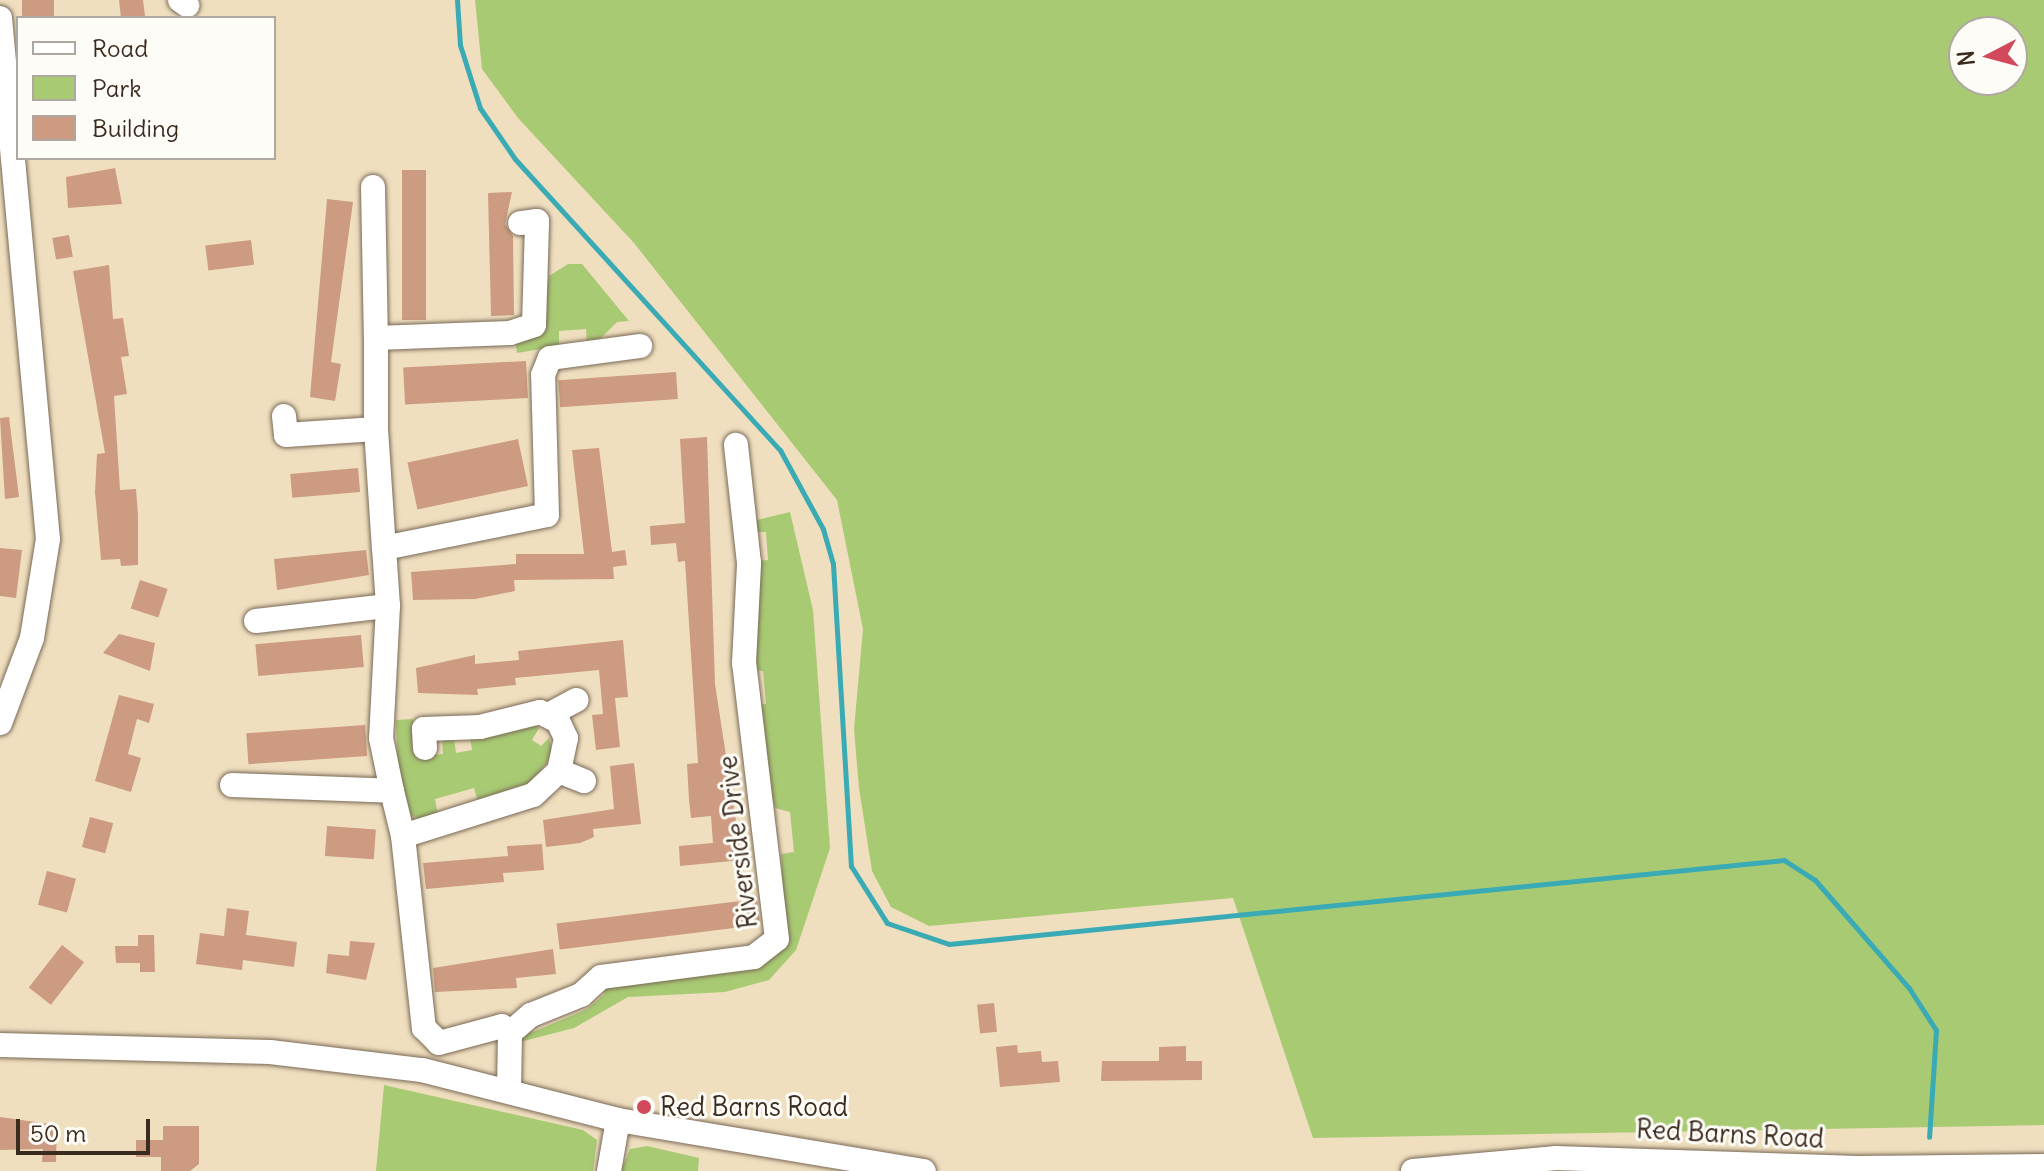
<!DOCTYPE html>
<html>
<head>
<meta charset="utf-8">
<style>
  body { margin:0 }
  #map { position:relative; width:2044px; height:1171px; overflow:hidden; background:#efdfbf; font-family:Delius,sans-serif }
  div>[style] { position:absolute }
  [style*='--x'] { left:calc(var(--x)*1px); top:calc(var(--y)*1px); width:calc(var(--w)*1px); rotate:calc(var(--a)*1deg) }
  .green>* { inset:0; background:#a8ca73 }
  .stream>* { height:5px; margin:-2.5px; padding:0 2.5px; transform-origin:2.5px; border-radius:2.5px; background:#3aabb5 }
  .building>* { inset:0; background:#cc9b81; transform-origin:0 0 }
  .roads { filter:drop-shadow(0 0 2px #7a6956) drop-shadow(0 0 2px #7a6956) }
  .minor>* { height:24px; margin:-12px; padding:0 12px; transform-origin:12px; border-radius:12px; background:#fff }
  .dots>* { width:22px; height:22px; translate:-50% -50%; box-sizing:border-box; border:4px solid #fdfcf7; border-radius:50% }
  span { translate:-50% -50%; white-space:nowrap; text-align:center; line-height:1.15; -webkit-text-stroke:6px #fdfcf7; paint-order:stroke }
  .street-label { font-size:26px; color:#3b2a1e }
  .poi-label { font-size:26px; color:#3b2a1e }
  .left { translate:0 -50%; text-align:left }
  .legend { position:absolute; left:16px; top:16px; width:260px; height:144px; box-sizing:border-box; background:#fdfcf7; border:2px solid #afa8a0; margin:0; padding:10px 14px; list-style:none; font-size:24px; color:#3b2a1e }
  .legend li { display:flex; align-items:center; gap:16px; height:40px }
  .legend b { width:40px; border:2px solid #afa8a0 }
  .north { position:absolute; left:1948px; top:16px; width:80px; height:80px; box-sizing:border-box; background:#fdfcf7; border:2px solid #afa8a0; border-radius:50%; rotate:264deg; font-size:22px; font-weight:700; line-height:32px; text-align:center; color:#3b2a1e }
  .north::after { content:''; display:block; margin:auto; width:28px; height:36px; background:#d1495b; clip-path:polygon(50% 0,100% 100%,50% 72%,0 100%) }
  .scale { position:absolute; left:16px; top:1119px; width:134px; height:36px; box-sizing:border-box; border:4px solid #3b2a1e; border-top:0; padding-left:10px; font-size:24px; line-height:28px; white-space:nowrap; color:#3b2a1e; -webkit-text-stroke:6px #fdfcf7; paint-order:stroke }
</style>
</head>
<body>
<div id="map">
  <div class="green">
    <i style="clip-path:polygon(evenodd,475px 0,2044px 0,2044px 1125px,1313px 1138px,1233px 898px,929px 926px,891px 907px,872px 871px,859px 788px,854px 729px,863px 629px,837px 500px,634px 243px,518px 118px,482px 69px,475px 0,1964px 32px,2012px 32px,2012px 80px,1964px 80px,1964px 32px)"></i>
    <i style="clip-path:polygon(568px 264px,582px 264px,629px 321px,617px 322px,596px 343px,587px 345px,586px 329px,559px 331px,559px 346px,517px 353px,515px 341px,543px 331px,549px 276px)"></i>
    <i style="clip-path:polygon(790px 512px,813px 610px,830px 848px,796px 950px,769px 980px,725px 992px,628px 997px,574px 1028px,520px 1042px,528px 1024px,533px 1032px,587px 1009px,605px 994px,601px 987px,749px 967px,777px 955px,785px 939px,781px 854px,794px 852px,790px 812px,775px 808px,751px 705px,766px 704px,763px 671px,750px 670px,755px 561px,768px 560px,766px 532px,752px 532px,753px 521px)"></i>
    <i style="clip-path:polygon(413px 719px,416px 757px,443px 754px,442px 739px,454px 739px,456px 753px,472px 750px,470px 737px,533px 724px,539px 728px,532px 740px,541px 746px,549px 738px,553px 755px,527px 787px,478px 802px,474px 788px,435px 799px,438px 816px,420px 820px,411px 815px,398px 770px,396px 720px)"></i>
    <i style="clip-path:polygon(384px 1085px,583px 1130px,597px 1140px,593px 1171px,376px 1171px)"></i>
    <i style="clip-path:polygon(647px 1146px,699px 1158px,698px 1171px,621px 1171px,630px 1149px)"></i>
  </div>
  <div class="stream">
    <i style="--x:457;--y:0;--w:45;--a:86.2"></i>
    <i style="--x:460;--y:45;--w:66;--a:72.4"></i>
    <i style="--x:480;--y:108;--w:62;--a:55.5"></i>
    <i style="--x:515;--y:159;--w:394;--a:47.7"></i>
    <i style="--x:780;--y:450;--w:90;--a:61.4"></i>
    <i style="--x:823;--y:529;--w:36;--a:74"></i>
    <i style="--x:833;--y:564;--w:303;--a:86.6"></i>
    <i style="--x:851;--y:866;--w:67;--a:57.7"></i>
    <i style="--x:887;--y:923;--w:65;--a:18.7"></i>
    <i style="--x:949;--y:944;--w:839;--a:-5.74"></i>
    <i style="--x:1784;--y:860;--w:37;--a:33"></i>
    <i style="--x:1815;--y:880;--w:143;--a:49"></i>
    <i style="--x:1909;--y:988;--w:50;--a:57.3"></i>
    <i style="--x:1936;--y:1030;--w:107;--a:93.7"></i>
  </div>
  <div class="building">
    <i style="left:22px;top:0;width:32px;height:18px"></i>
    <i style="clip-path:polygon(119px 0,143px 0,145px 16px,121px 18px)"></i>
    <i style="clip-path:polygon(115px 168px,122px 204px,68px 208px,66px 177px)"></i>
    <i style="left:426px;top:170px;width:150px;height:24px;rotate:90deg"></i>
    <i style="clip-path:polygon(512px 192px,505px 224px,513px 236px,514px 315px,491px 316px,488px 193px)"></i>
    <i style="clip-path:polygon(327px 199px,353px 202px,331px 362px,341px 364px,335px 401px,310px 397px)"></i>
    <i style="left:69px;top:235px;width:22px;height:17px;rotate:80deg"></i>
    <i style="left:251px;top:240px;width:25px;height:46px;rotate:83deg"></i>
    <i style="clip-path:polygon(109px 265px,113px 319px,123px 318px,129px 356px,121px 357px,127px 394px,114px 396px,120px 490px,136px 489px,138px 515px,138px 565px,121px 566px,120px 559px,101px 560px,95px 492px,97px 454px,105px 453px,73px 271px)"></i>
    <i style="left:526px;top:361px;width:37px;height:123px;rotate:87deg"></i>
    <i style="left:676px;top:372px;width:27px;height:118px;rotate:86deg"></i>
    <i style="clip-path:polygon(9px 417px,19px 497px,5px 499px,0 418px)"></i>
    <i style="clip-path:polygon(707px 437px,715px 684px,742px 860px,680px 866px,679px 846px,713px 843px,711px 816px,691px 818px,689px 800px,687px 764px,698px 763px,685px 561px,678px 562px,676px 543px,651px 545px,650px 526px,685px 523px,680px 439px)"></i>
    <i style="left:518px;top:439px;width:48px;height:113px;rotate:78deg"></i>
    <i style="clip-path:polygon(599px 448px,612px 552px,625px 550px,627px 565px,613px 567px,614px 579px,514px 580px,515px 591px,475px 599px,413px 600px,411px 572px,516px 564px,516px 554px,584px 554px,572px 450px)"></i>
    <i style="left:358px;top:468px;width:24px;height:68px;rotate:85deg"></i>
    <i style="clip-path:polygon(0 548px,22px 550px,16px 598px,0 596px)"></i>
    <i style="clip-path:polygon(366px 550px,369px 575px,277px 590px,274px 559px)"></i>
    <i style="left:140px;top:580px;width:29px;height:30px;rotate:18deg"></i>
    <i style="clip-path:polygon(119px 634px,155px 643px,150px 671px,103px 653px)"></i>
    <i style="left:361px;top:635px;width:32px;height:106px;rotate:85deg"></i>
    <i style="clip-path:polygon(623px 640px,628px 697px,615px 698px,620px 747px,596px 750px,592px 715px,603px 714px,599px 670px,515px 678px,516px 685px,477px 689px,478px 695px,418px 693px,416px 668px,475px 655px,475px 664px,519px 660px,518px 651px)"></i>
    <i style="clip-path:polygon(119px 695px,154px 704px,149px 723px,137px 719px,128px 754px,141px 758px,131px 792px,95px 781px)"></i>
    <i style="left:365px;top:725px;width:31px;height:119px;rotate:86deg"></i>
    <i style="clip-path:polygon(634px 763px,641px 824px,593px 829px,594px 837px,580px 843px,546px 847px,543px 820px,614px 809px,610px 766px)"></i>
    <i style="left:90px;top:817px;width:24px;height:31px;rotate:15deg"></i>
    <i style="left:327px;top:826px;width:49px;height:30px;rotate:4deg"></i>
    <i style="clip-path:polygon(542px 844px,544px 870px,503px 873px,504px 882px,426px 889px,423px 863px,508px 856px,507px 846px)"></i>
    <i style="left:47px;top:871px;width:30px;height:35px;rotate:15deg"></i>
    <i style="left:757px;top:899px;width:26px;height:202px;rotate:83deg"></i>
    <i style="clip-path:polygon(227px 908px,249px 911px,246px 935px,297px 942px,294px 967px,243px 960px,242px 970px,196px 964px,200px 933px,224px 936px)"></i>
    <i style="clip-path:polygon(138px 935px,154px 935px,155px 972px,140px 972px,140px 963px,116px 963px,115px 946px,138px 946px)"></i>
    <i style="clip-path:polygon(350px 941px,375px 943px,366px 980px,326px 973px,328px 954px,349px 956px)"></i>
    <i style="left:62px;top:945px;width:28px;height:54px;rotate:38deg"></i>
    <i style="clip-path:polygon(553px 949px,556px 974px,516px 978px,517px 988px,435px 992px,433px 968px)"></i>
    <i style="left:994px;top:1003px;width:29px;height:17px;rotate:84deg"></i>
    <i style="clip-path:polygon(1017px 1045px,1018px 1053px,1041px 1051px,1042px 1062px,1058px 1061px,1060px 1082px,1000px 1087px,996px 1047px)"></i>
    <i style="clip-path:polygon(1186px 1046px,1186px 1061px,1202px 1061px,1202px 1080px,1101px 1081px,1102px 1061px,1159px 1061px,1159px 1047px)"></i>
    <i style="clip-path:polygon(0 1117px,57px 1125px,56px 1162px,42px 1162px,43px 1149px,0 1150px)"></i>
    <i style="clip-path:polygon(163px 1126px,199px 1126px,199px 1164px,190px 1171px,161px 1171px,161px 1157px,136px 1157px,136px 1140px,163px 1140px)"></i>
  </div>
  <div class="roads">
    <div class="minor">
      <i style="--x:180;--y:0;--w:9;--a:36"></i>
      <i style="--x:0;--y:18;--w:523;--a:84.74"></i>
      <i style="--x:48;--y:539;--w:100;--a:99.2"></i>
      <i style="--x:32;--y:638;--w:91;--a:110.6"></i>
      <i style="--x:373;--y:187;--w:151;--a:88.9"></i>
      <i style="--x:284;--y:416;--w:19;--a:84"></i>
      <i style="--x:286;--y:435;--w:90;--a:-3.8"></i>
      <i style="--x:376;--y:429;--w:119;--a:86.2"></i>
      <i style="--x:376;--y:429;--w:91;--a:-90"></i>
      <i style="--x:376;--y:338;--w:134;--a:-2.1"></i>
      <i style="--x:510;--y:333;--w:25;--a:-18"></i>
      <i style="--x:534;--y:325;--w:104;--a:-88.3"></i>
      <i style="--x:537;--y:221;--w:17;--a:173"></i>
      <i style="--x:388;--y:606;--w:58;--a:-93.9"></i>
      <i style="--x:384;--y:548;--w:166;--a:-11.4"></i>
      <i style="--x:547;--y:515;--w:140;--a:-91.6"></i>
      <i style="--x:543;--y:375;--w:18;--a:-68"></i>
      <i style="--x:550;--y:358;--w:91;--a:-7.6"></i>
      <i style="--x:256;--y:621;--w:133;--a:-6.5"></i>
      <i style="--x:388;--y:606;--w:132;--a:93"></i>
      <i style="--x:381;--y:738;--w:54;--a:78.3"></i>
      <i style="--x:550;--y:714;--w:30;--a:-28"></i>
      <i style="--x:425;--y:748;--w:19;--a:-93"></i>
      <i style="--x:424;--y:729;--w:56;--a:-2"></i>
      <i style="--x:480;--y:727;--w:62;--a:-14"></i>
      <i style="--x:540;--y:712;--w:20;--a:27"></i>
      <i style="--x:558;--y:721;--w:19;--a:65"></i>
      <i style="--x:566;--y:738;--w:34;--a:102"></i>
      <i style="--x:559;--y:771;--w:35;--a:137"></i>
      <i style="--x:533;--y:795;--w:136;--a:162.5"></i>
      <i style="--x:403;--y:836;--w:193;--a:83.8"></i>
      <i style="--x:424;--y:1028;--w:21;--a:45"></i>
      <i style="--x:439;--y:1043;--w:65;--a:-15.1"></i>
      <i style="--x:502;--y:1026;--w:11;--a:41"></i>
      <i style="--x:559;--y:771;--w:27;--a:22"></i>
      <i style="--x:232;--y:785;--w:160;--a:2.1"></i>
      <i style="--x:392;--y:791;--w:46;--a:76.3"></i>
      <i style="--x:0;--y:1045;--w:270;--a:1.5"></i>
      <i style="--x:270;--y:1052;--w:153;--a:6.8"></i>
      <i style="--x:422;--y:1070;--w:202;--a:14.3"></i>
      <i style="--x:618;--y:1120;--w:310;--a:9.5"></i>
      <i style="--x:509;--y:1091;--w:58;--a:-89"></i>
      <i style="--x:510;--y:1033;--w:28;--a:-41"></i>
      <i style="--x:531;--y:1015;--w:54;--a:-21.8"></i>
      <i style="--x:581;--y:995;--w:27;--a:-42"></i>
      <i style="--x:601;--y:977;--w:154;--a:-7.4"></i>
      <i style="--x:754;--y:957;--w:29;--a:-38"></i>
      <i style="--x:777;--y:939;--w:278;--a:-96.8"></i>
      <i style="--x:744;--y:663;--w:100;--a:-87.1"></i>
      <i style="--x:749;--y:563;--w:119;--a:-96.3"></i>
      <i style="--x:609;--y:1171;--w:52;--a:-80"></i>
      <i style="--x:1413;--y:1171;--w:144;--a:-5.2"></i>
      <i style="--x:1556;--y:1158;--w:301;--a:1.9"></i>
      <i style="--x:1857;--y:1168;--w:187;--a:-0.6"></i>
    </div>
  </div>
  <div class="dots">
    <i style="left:644px;top:1107px;background:#d1495b"></i>
  </div>
  <div class="street-label">
    <span style="left:738px;top:842px;rotate:-97deg">Riverside Drive</span>
    <span style="left:1730px;top:1134px;rotate:3deg">Red Barns Road</span>
  </div>
  <div class="poi-label">
    <span class="left" style="left:660px;top:1107px">Red Barns Road</span>
  </div>
  <ul class="legend">
  <li><b style="height:10px;background:#fff"></b>Road</li>
  <li><b style="height:22px;background:#a8ca73"></b>Park</li>
  <li><b style="height:22px;background:#cc9b81"></b>Building</li>
  </ul>
  <div class="north">N</div>
  <div class="scale">50 m</div>
</div>
</body>
</html>
